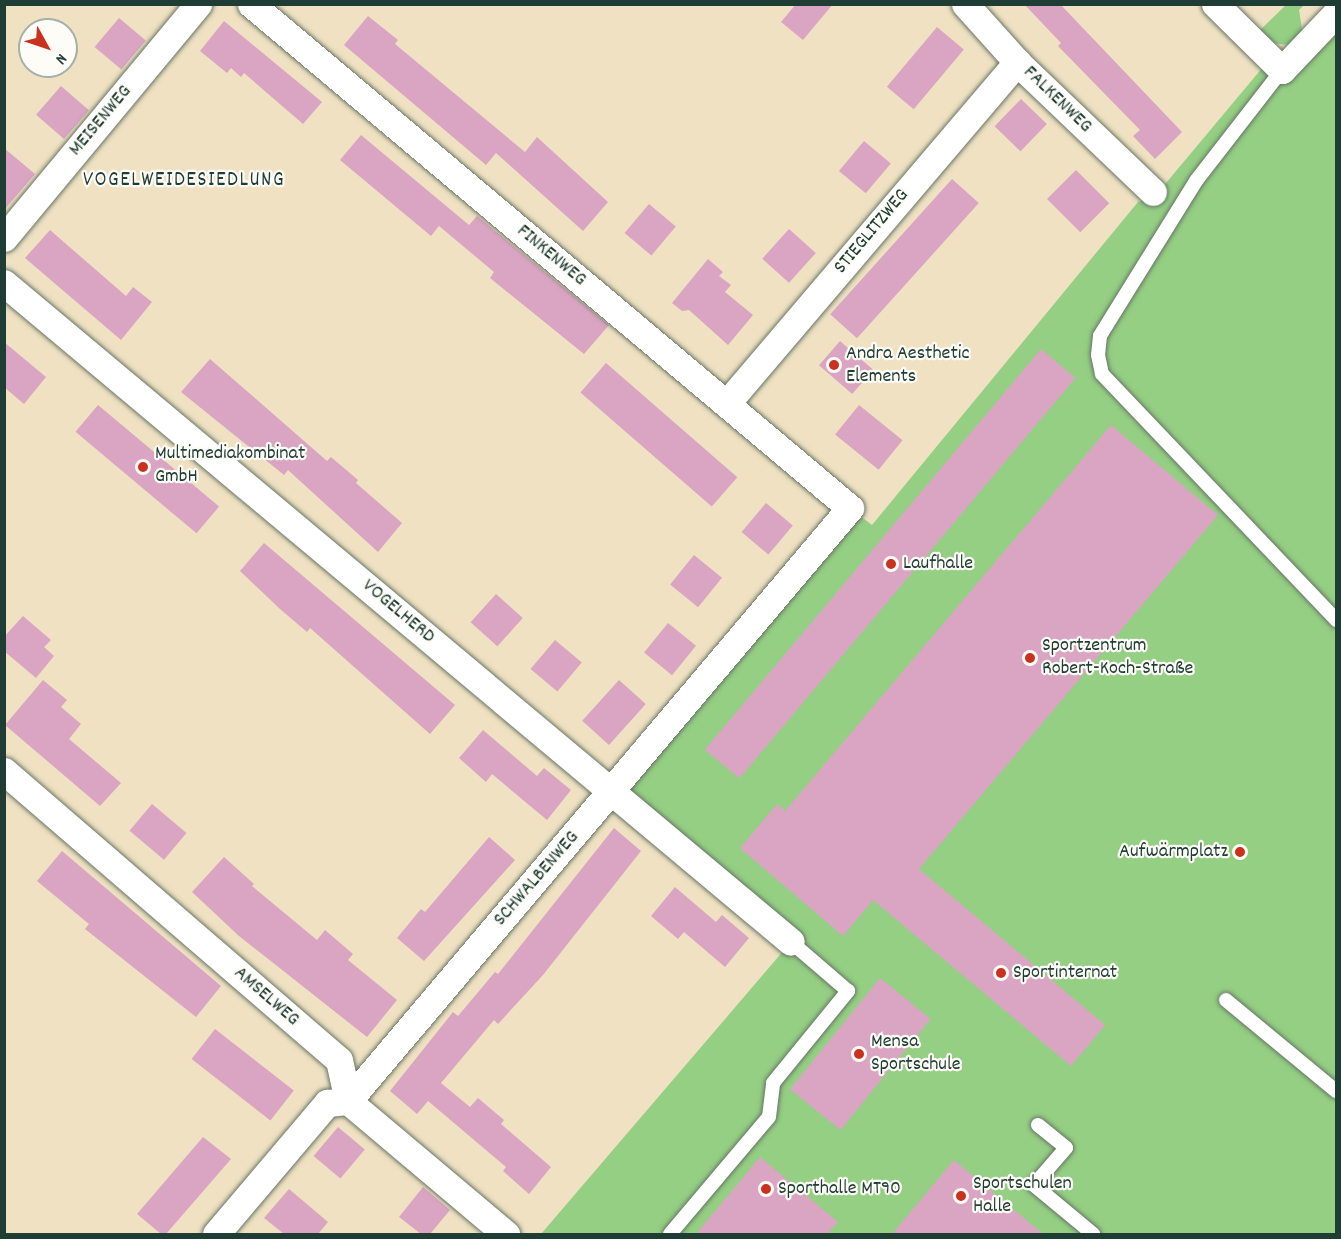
<!DOCTYPE html>
<html>
<head>
<meta charset="utf-8">
<style>
  body { margin:0 }
  #map { position:relative; width:1341px; height:1239px; overflow:hidden; background:#efe1c2; font-family:Dekko,sans-serif }
  div>[style] { position:absolute }
  [style*='--x'] { left:calc(var(--x)*1px); top:calc(var(--y)*1px); width:calc(var(--w)*1px); rotate:calc(var(--a)*1deg) }
  .green>* { inset:0; background:#94cf83 }
  .building>* { inset:0; background:#daa5c2; transform-origin:0 0 }
  .roads { filter:drop-shadow(0 0 2px #687666) drop-shadow(0 0 2px #687666) }
  .lane>* { height:14px; margin:-7px; padding:0 7px; transform-origin:7px; border-radius:7px; background:#fff }
  .street>* { height:27px; margin:-13.5px; padding:0 13.5px; transform-origin:13.5px; border-radius:13.5px; background:#fff }
  .dots>* { width:16px; height:16px; translate:-50% -50%; box-sizing:border-box; border:3px solid #fdfcf7; border-radius:50% }
  span { translate:-50% -50%; white-space:nowrap; text-align:center; line-height:1.15; -webkit-text-stroke:4.5px #fdfcf7; paint-order:stroke }
  .street-label { font-size:20px; color:#1f3d34 }
  .poi-label { font-size:20px; color:#1f3d34 }
  .left { translate:0 -50%; text-align:left }
  .right { translate:-100% -50%; text-align:right }
  .neighbourhood-label { font-size:21px; color:#1f3d34; letter-spacing:1.5px }
  .frame { position:absolute; inset:0; border:6px solid #1f3d34; pointer-events:none }
  .north { position:absolute; left:18px; top:18px; width:60px; height:60px; box-sizing:border-box; background:#fdfcf7; border:2px solid #a4b0a9; border-radius:50%; rotate:130deg; font-size:16px; font-weight:700; line-height:24px; text-align:center; color:#1f3d34 }
  .north::after { content:''; display:block; margin:auto; width:21px; height:27px; background:#c8321e; clip-path:polygon(50% 0,100% 100%,50% 72%,0 100%) }
</style>
</head>
<body>
<div id="map">
  <div class="green">
    <i style="clip-path:polygon(1286px 5px,1304px 5px,1299px 10px,1303px 35px,1289px 45px,1265px 42px,1256px 34px)"></i>
    <i style="clip-path:polygon(1336px 13px,1336px 1234px,541px 1234px,791px 942px,613px 791px,850px 508px,872px 525px,1138px 202px,1156px 195px,1263px 67px)"></i>
  </div>
  <div class="building">
    <i style="clip-path:polygon(796px 4px,833px 4px,803px 40px,781px 22px)"></i>
    <i style="clip-path:polygon(1024px 4px,1060px 4px,1182px 132px,1155px 159px,1133px 136px,1140px 130px,1058px 46px,1061px 43px)"></i>
    <i style="clip-path:polygon(368px 16px,398px 40px,395px 44px,525px 152px,537px 137px,608px 202px,583px 231px,496px 153px,486px 165px,344px 45px)"></i>
    <i style="left:119px;top:18px;width:35px;height:38px;rotate:40deg"></i>
    <i style="clip-path:polygon(224px 21px,322px 102px,303px 124px,244px 73px,241px 77px,231px 68px,227px 73px,200px 51px)"></i>
    <i style="left:937px;top:27px;width:35px;height:78px;rotate:40deg"></i>
    <i style="left:61px;top:86px;width:37px;height:38px;rotate:41deg"></i>
    <i style="left:1021px;top:99px;width:36px;height:38px;rotate:44deg"></i>
    <i style="clip-path:polygon(361px 135px,469px 225px,477px 216px,609px 325px,584px 354px,490px 278px,494px 272px,439px 226px,431px 236px,340px 160px)"></i>
    <i style="left:864px;top:141px;width:35px;height:39px;rotate:40deg"></i>
    <i style="clip-path:polygon(4px 148px,35px 174px,4px 210px)"></i>
    <i style="left:1076px;top:170px;width:47px;height:41px;rotate:45deg"></i>
    <i style="left:952px;top:179px;width:36px;height:182px;rotate:42deg"></i>
    <i style="left:649px;top:204px;width:35px;height:38px;rotate:40deg"></i>
    <i style="left:789px;top:229px;width:36px;height:40px;rotate:42deg"></i>
    <i style="clip-path:polygon(50px 230px,126px 296px,133px 287px,152px 302px,121px 340px,25px 258px)"></i>
    <i style="clip-path:polygon(708px 259px,723px 272px,719px 276px,731px 285px,725px 292px,753px 315px,728px 345px,689px 310px,682px 311px,672px 303px)"></i>
    <i style="left:840px;top:341px;width:44px;height:32px;rotate:41deg"></i>
    <i style="clip-path:polygon(4px 342px,46px 377px,24px 404px,4px 387px)"></i>
    <i style="left:1041px;top:349px;width:45px;height:523px;rotate:40deg"></i>
    <i style="clip-path:polygon(210px 359px,327px 461px,331px 457px,358px 480px,356px 483px,402px 523px,378px 552px,288px 470px,284px 475px,181px 392px)"></i>
    <i style="left:606px;top:363px;width:174px;height:39px;rotate:41deg"></i>
    <i style="left:98px;top:405px;width:158px;height:35px;rotate:40deg"></i>
    <i style="left:859px;top:405px;width:56px;height:38px;rotate:39deg"></i>
    <i style="clip-path:polygon(1111px 425px,1218px 515px,919px 869px,1105px 1025px,1071px 1066px,873px 900px,843px 936px,740px 848px,777px 804px,785px 811px)"></i>
    <i style="left:766px;top:503px;width:35px;height:38px;rotate:40deg"></i>
    <i style="clip-path:polygon(264px 543px,455px 705px,430px 734px,310px 628px,307px 632px,280px 609px,240px 571px)"></i>
    <i style="left:694px;top:555px;width:36px;height:38px;rotate:39deg"></i>
    <i style="left:496px;top:594px;width:36px;height:38px;rotate:42deg"></i>
    <i style="clip-path:polygon(23px 616px,51px 640px,44px 647px,54px 656px,36px 678px,4px 651px,4px 637px)"></i>
    <i style="left:668px;top:623px;width:36px;height:38px;rotate:39deg"></i>
    <i style="left:555px;top:640px;width:35px;height:38px;rotate:40deg"></i>
    <i style="clip-path:polygon(43px 680px,67px 700px,61px 707px,81px 724px,69px 739px,121px 783px,100px 806px,5px 725px)"></i>
    <i style="left:619px;top:680px;width:36px;height:55px;rotate:42deg"></i>
    <i style="clip-path:polygon(483px 730px,537px 776px,544px 768px,571px 790px,547px 820px,492px 774px,486px 782px,459px 758px)"></i>
    <i style="left:152px;top:804px;width:45px;height:35px;rotate:40deg"></i>
    <i style="clip-path:polygon(614px 828px,641px 851px,543px 975px,498px 1024px,494px 1020px,441px 1083px,470px 1107px,478px 1098px,504px 1120px,501px 1124px,551px 1167px,529px 1194px,503px 1171px,506px 1167px,428px 1101px,417px 1114px,390px 1091px,453px 1012px,458px 1016px,495px 972px,498px 974px)"></i>
    <i style="clip-path:polygon(489px 837px,515px 860px,424px 961px,397px 938px,421px 909px,425px 912px)"></i>
    <i style="clip-path:polygon(62px 851px,221px 986px,196px 1017px,85px 929px,89px 924px,37px 881px)"></i>
    <i style="clip-path:polygon(224px 857px,254px 884px,252px 886px,317px 940px,325px 930px,353px 954px,348px 960px,397px 1000px,367px 1037px,239px 936px,192px 892px)"></i>
    <i style="clip-path:polygon(675px 887px,716px 922px,722px 915px,749px 938px,725px 967px,684px 932px,678px 939px,651px 916px)"></i>
    <i style="left:880px;top:978px;width:65px;height:143px;rotate:39deg"></i>
    <i style="left:215px;top:1029px;width:100px;height:38px;rotate:38deg"></i>
    <i style="left:338px;top:1127px;width:35px;height:38px;rotate:40deg"></i>
    <i style="clip-path:polygon(203px 1137px,231px 1159px,166px 1234px,161px 1234px,137px 1214px)"></i>
    <i style="clip-path:polygon(760px 1157px,838px 1222px,827px 1234px,696px 1234px)"></i>
    <i style="clip-path:polygon(954px 1160px,1043px 1234px,892px 1234px)"></i>
    <i style="clip-path:polygon(423px 1187px,450px 1210px,430px 1234px,421px 1234px,399px 1217px)"></i>
    <i style="clip-path:polygon(289px 1189px,328px 1222px,318px 1234px,284px 1234px,264px 1218px)"></i>
  </div>
  <div class="roads">
    <div class="lane">
      <i style="--x:1282;--y:70;--w:140;--a:127.8"></i>
      <i style="--x:1196;--y:181;--w:182;--a:121.8"></i>
      <i style="--x:1100;--y:336;--w:19;--a:96"></i>
      <i style="--x:1098;--y:355;--w:19;--a:78"></i>
      <i style="--x:1102;--y:374;--w:340;--a:46.4"></i>
      <i style="--x:1226;--y:1000;--w:143;--a:39.6"></i>
      <i style="--x:1038;--y:1125;--w:36;--a:39"></i>
      <i style="--x:1066;--y:1148;--w:49;--a:130.9"></i>
      <i style="--x:1034;--y:1185;--w:77;--a:39.7"></i>
      <i style="--x:670;--y:1234;--w:153;--a:-49.8"></i>
      <i style="--x:769;--y:1117;--w:34;--a:-83"></i>
      <i style="--x:773;--y:1083;--w:119;--a:-50.8"></i>
      <i style="--x:848;--y:991;--w:75;--a:-139.3"></i>
    </div>
    <div class="street">
      <i style="--x:965;--y:4;--w:78;--a:48.1"></i>
      <i style="--x:1017;--y:62;--w:188;--a:43.7"></i>
      <i style="--x:1215;--y:4;--w:94;--a:44.6"></i>
      <i style="--x:1282;--y:70;--w:79;--a:-46.5"></i>
      <i style="--x:4;--y:238;--w:304;--a:-50.3"></i>
      <i style="--x:4;--y:283;--w:1026;--a:39.94"></i>
      <i style="--x:727;--y:403;--w:448;--a:-49.6"></i>
      <i style="--x:4;--y:771;--w:442;--a:40.8"></i>
      <i style="--x:339;--y:1060;--w:42;--a:77.6"></i>
      <i style="--x:348;--y:1101;--w:207;--a:40.1"></i>
      <i style="--x:216;--y:1234;--w:172;--a:-49.7"></i>
      <i style="--x:327;--y:1103;--w:21;--a:-5"></i>
      <i style="--x:348;--y:1101;--w:777;--a:-49.75"></i>
      <i style="--x:850;--y:508;--w:783;--a:-139.92"></i>
    </div>
  </div>
  <div class="dots">
    <i style="left:834px;top:365px;background:#c8321e"></i>
    <i style="left:143px;top:467px;background:#c8321e"></i>
    <i style="left:891px;top:564px;background:#c8321e"></i>
    <i style="left:1030px;top:658px;background:#c8321e"></i>
    <i style="left:1240px;top:852px;background:#c8321e"></i>
    <i style="left:1001px;top:973px;background:#c8321e"></i>
    <i style="left:859px;top:1054px;background:#c8321e"></i>
    <i style="left:766px;top:1189px;background:#c8321e"></i>
    <i style="left:961px;top:1196px;background:#c8321e"></i>
  </div>
  <div class="street-label">
    <span style="left:1057px;top:100px;rotate:44deg">FALKENWEG</span>
    <span style="left:101px;top:121px;rotate:-50deg">MEISENWEG</span>
    <span style="left:872px;top:232px;rotate:-50deg">STIEGLITZWEG</span>
    <span style="left:551px;top:256px;rotate:40deg">FINKENWEG</span>
    <span style="left:398px;top:612px;rotate:40deg">VOGELHERD</span>
    <span style="left:537px;top:879px;rotate:-49deg">SCHWALBENWEG</span>
    <span style="left:266px;top:997px;rotate:41deg">AMSELWEG</span>
  </div>
  <div class="poi-label">
    <span class="left" style="left:846px;top:366px">Andra Aesthetic<br>Elements</span>
    <span class="left" style="left:155px;top:466px">Multimediakombinat<br>GmbH</span>
    <span class="left" style="left:903px;top:564px">Laufhalle</span>
    <span class="left" style="left:1042px;top:658px">Sportzentrum<br>Robert-Koch-Straße</span>
    <span class="right" style="left:1228px;top:852px">Aufwärmplatz</span>
    <span class="left" style="left:1013px;top:973px">Sportinternat</span>
    <span class="left" style="left:871px;top:1054px">Mensa<br>Sportschule</span>
    <span class="left" style="left:973px;top:1196px">Sportschulen<br>Halle</span>
    <span class="left" style="left:778px;top:1189px">Sporthalle MT90</span>
  </div>
  <div class="neighbourhood-label">
    <span style="left:184px;top:181px">VOGELWEIDESIEDLUNG</span>
  </div>
  <div class="frame"></div>
  <div class="north">N</div>
</div>
</body>
</html>
